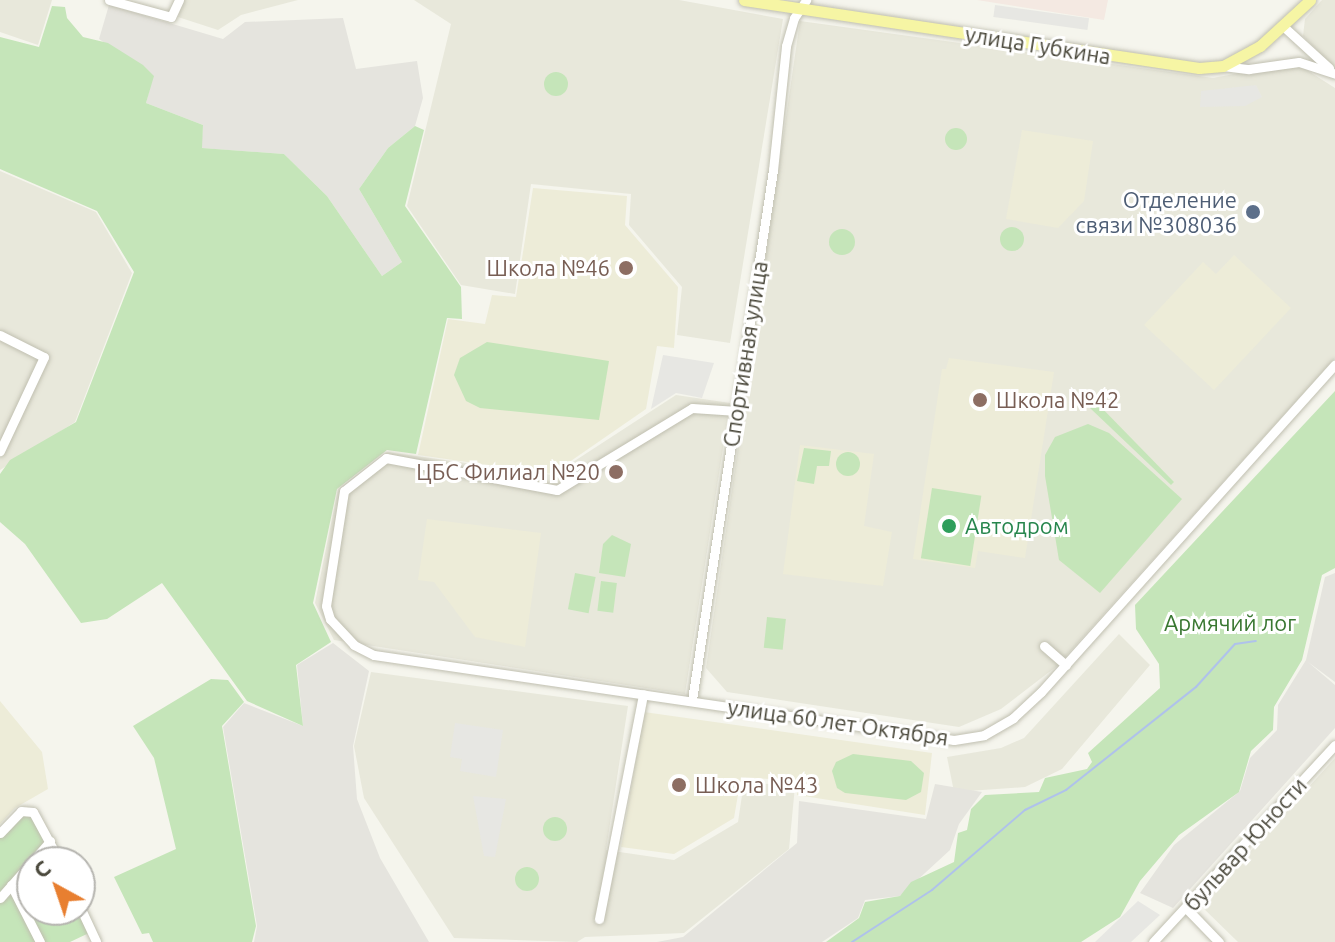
<!DOCTYPE html>
<html>
<head>
<meta charset="utf-8">
<style>
  body { margin:0 }
  #map { position:relative; width:1335px; height:942px; overflow:hidden; background:#f5f5ed; font-family:Ubuntu,sans-serif }
  div>[style] { position:absolute }
  [style*='--x'] { left:calc(var(--x)*1px); top:calc(var(--y)*1px); width:calc(var(--w)*1px); rotate:calc(var(--a)*1deg) }
  .residential>* { inset:0; background:#e8e8db }
  .industrial>* { inset:0; background:#e5e4de }
  .education>* { inset:0; background:#edecd8 }
  .medical>* { inset:0; background:#f4e9e2 }
  .green>* { inset:0; background:#c5e5b9; transform-origin:0 0 }
  .round { border-radius:50% }
  .parking>* { inset:0; background:#e7e7e3; transform-origin:0 0 }
  .stream>* { height:2px; margin:-1px; padding:0 1px; transform-origin:1px; border-radius:1px; background:#afc2eb }
  .roads { filter:drop-shadow(0 0 2px #c0bfb0) drop-shadow(0 0 2px #c0bfb0) }
  .minor>* { height:9px; margin:-4.5px; padding:0 4.5px; transform-origin:4.5px; border-radius:4.5px; background:#fff }
  .major>* { height:11px; margin:-5.5px; padding:0 5.5px; transform-origin:5.5px; border-radius:5.5px; background:#f6f5a4 }
  .dots>* { width:22px; height:22px; translate:-50% -50%; box-sizing:border-box; border:4px solid #fff; border-radius:50% }
  span { translate:-50% -50%; white-space:nowrap; text-align:center; line-height:1.15; -webkit-text-stroke:6px #fff; paint-order:stroke }
  .street-label { font-size:22px; color:#49473a }
  .service-label { font-size:22px; color:#4e5e75 }
  .right { translate:-100% -50%; text-align:right }
  .education-label { font-size:22px; color:#785e54 }
  .left { translate:0 -50%; text-align:left }
  .leisure-label { font-size:22px; color:#27864d }
  .park-label { font-size:22px; color:#397731 }
  .north { position:absolute; left:16px; top:846px; width:80px; height:80px; box-sizing:border-box; background:#fff; border:2px solid #b6b5b0; border-radius:50%; rotate:320deg; font-size:22px; font-weight:700; line-height:32px; text-align:center; color:#49473a }
  .north::after { content:''; display:block; margin:auto; width:28px; height:36px; background:#e87f30; clip-path:polygon(50% 0,100% 100%,50% 72%,0 100%) }
</style>
</head>
<body>
<div id="map">
  <div class="residential">
    <i style="clip-path:polygon(0 0,52px 0,38px 45px,0 32px)"></i>
    <i style="clip-path:polygon(183px 0,298px 0,241px 15px,218px 30px,178px 17px)"></i>
    <i style="clip-path:polygon(414px 0,679px 0,783px 19px,730px 343px,677px 335px,682px 287px,629px 225px,631px 194px,531px 184px,515px 294px,461px 285px,407px 206px,451px 24px)"></i>
    <i style="clip-path:polygon(1322px 0,1335px 0,1335px 69px,1303px 36px,1305px 19px)"></i>
    <i style="clip-path:polygon(800px 21px,1213px 78px,1276px 66px,1302px 67px,1335px 88px,1335px 358px,1057px 666px,1001px 709px,959px 727px,727px 692px,706px 668px)"></i>
    <i style="clip-path:polygon(0 171px,96px 212px,132px 273px,75px 422px,0 470px)"></i>
    <i style="clip-path:polygon(676px 395px,730px 403px,685px 694px,334px 640px,315px 603px,338px 489px,387px 452px,553px 475px)"></i>
    <i style="clip-path:polygon(1119px 634px,1150px 665px,1062px 769px,1025px 787px,954px 792px,947px 757px,1001px 748px,1024px 738px)"></i>
    <i style="clip-path:polygon(371px 672px,628px 706px,606px 850px,674px 860px,738px 822px,744px 782px,795px 786px,789px 849px,684px 933px,585px 937px,577px 942px,454px 938px,364px 798px,354px 746px)"></i>
    <i style="clip-path:polygon(1335px 758px,1335px 942px,1238px 942px,1201px 906px)"></i>
  </div>
  <div class="industrial">
    <i style="clip-path:polygon(109px 5px,223px 39px,245px 22px,343px 18px,356px 69px,417px 61px,423px 98px,415px 126px,388px 148px,359px 189px,402px 262px,382px 276px,327px 196px,284px 154px,201px 148px,203px 125px,146px 103px,153px 76px,99px 39px)"></i>
    <i style="clip-path:polygon(1335px 573px,1335px 682px,1308px 662px,1335px 685px,1335px 728px,1173px 908px,1140px 893px,1174px 845px,1240px 791px,1250px 758px,1277px 730px,1278px 705px,1306px 660px,1325px 577px)"></i>
    <i style="clip-path:polygon(333px 643px,369px 671px,353px 746px,357px 799px,380px 858px,429px 942px,254px 942px,257px 926px,223px 727px,244px 703px,303px 726px,297px 665px)"></i>
    <i style="clip-path:polygon(935px 784px,982px 792px,959px 824px,950px 850px,900px 896px,865px 900px,858px 918px,822px 942px,657px 942px,683px 937px,797px 843px,799px 801px,926px 819px)"></i>
  </div>
  <div class="education">
    <i style="clip-path:polygon(1022px 130px,1093px 141px,1084px 201px,1058px 228px,1006px 219px)"></i>
    <i style="clip-path:polygon(533px 188px,627px 196px,625px 225px,678px 287px,674px 348px,657px 346px,646px 409px,552px 474px,418px 455px,448px 319px,485px 324px,492px 295px,516px 297px)"></i>
    <i style="clip-path:polygon(1234px 255px,1291px 308px,1214px 390px,1144px 325px,1203px 262px,1216px 274px)"></i>
    <i style="clip-path:polygon(949px 358px,1054px 372px,1025px 558px,978px 551px,975px 568px,913px 559px,942px 369px,946px 369px)"></i>
    <i style="clip-path:polygon(800px 445px,874px 454px,864px 526px,892px 532px,883px 586px,783px 574px)"></i>
    <i style="clip-path:polygon(427px 519px,541px 533px,525px 647px,475px 637px,434px 582px,418px 580px)"></i>
    <i style="clip-path:polygon(0 701px,42px 752px,48px 789px,15px 808px,0 824px)"></i>
    <i style="clip-path:polygon(644px 712px,932px 753px,925px 815px,797px 795px,798px 781px,741px 777px,734px 818px,674px 854px,621px 847px)"></i>
  </div>
  <div class="medical">
    <i style="clip-path:polygon(977px 0,1108px 0,1104px 20px)"></i>
  </div>
  <div class="green">
    <i style="clip-path:polygon(52px 6px,65px 7px,67px 18px,83px 37px,108px 43px,143px 65px,154px 76px,146px 103px,203px 125px,202px 148px,284px 154px,327px 196px,382px 276px,402px 262px,359px 189px,388px 148px,415px 126px,424px 130px,405px 206px,461px 287px,462px 319px,447px 318px,416px 454px,387px 450px,337px 489px,313px 603px,331px 642px,296px 665px,303px 726px,247px 701px,162px 583px,107px 619px,81px 623px,25px 544px,0 522px,0 474px,10px 460px,76px 422px,134px 272px,97px 211px,0 169px,0 37px,39px 47px)"></i>
    <i class="round" style="left:544px;top:72px;width:24px;height:24px"></i>
    <i class="round" style="left:945px;top:128px;width:22px;height:22px"></i>
    <i class="round" style="left:1000px;top:227px;width:24px;height:24px"></i>
    <i class="round" style="left:829px;top:229px;width:26px;height:26px"></i>
    <i style="clip-path:polygon(487px 342px,609px 361px,599px 420px,480px 408px,466px 401px,454px 375px,460px 358px)"></i>
    <i style="clip-path:polygon(1335px 391px,1335px 568px,1322px 575px,1302px 660px,1274px 707px,1273px 730px,1251px 751px,1239px 792px,1179px 835px,1140px 881px,1120px 917px,1081px 942px,826px 942px,859px 918px,865px 902px,900px 896px,911px 882px,954px 862px,958px 833px,967px 830px,971px 809px,985px 795px,1039px 792px,1045px 778px,1087px 769px,1092px 762px,1088px 753px,1160px 688px,1159px 664px,1136px 629px,1135px 605px)"></i>
    <i style="clip-path:polygon(1096px 402px,1174px 482px,1171px 485px,1090px 408px)"></i>
    <i style="clip-path:polygon(1088px 424px,1109px 433px,1182px 499px,1100px 593px,1059px 560px,1045px 476px,1045px 455px,1055px 437px)"></i>
    <i style="clip-path:polygon(804px 448px,831px 451px,829px 466px,817px 466px,814px 484px,797px 481px)"></i>
    <i class="round" style="left:836px;top:452px;width:24px;height:24px"></i>
    <i style="left:932px;top:488px;width:50px;height:71px;rotate:9deg"></i>
    <i style="clip-path:polygon(612px 535px,631px 544px,625px 577px,599px 573px,603px 544px)"></i>
    <i style="left:575px;top:573px;width:21px;height:37px;rotate:11deg"></i>
    <i style="left:601px;top:581px;width:16px;height:30px;rotate:7deg"></i>
    <i style="left:767px;top:617px;width:19px;height:31px;rotate:6deg"></i>
    <i style="clip-path:polygon(211px 679px,228px 680px,244px 702px,222px 726px,256px 926px,252px 942px,153px 942px,149px 933px,142px 934px,114px 877px,176px 849px,154px 758px,133px 726px)"></i>
    <i style="clip-path:polygon(853px 754px,911px 761px,924px 773px,921px 792px,906px 800px,845px 793px,837px 788px,832px 771px,836px 762px)"></i>
    <i style="clip-path:polygon(22px 813px,33px 813px,47px 841px,0 895px,0 835px)"></i>
    <i class="round" style="left:543px;top:817px;width:24px;height:24px"></i>
    <i style="clip-path:polygon(32px 864px,32px 910px,79px 910px,89px 933px,70px 942px,42px 942px,13px 886px)"></i>
    <i class="round" style="left:515px;top:867px;width:24px;height:24px"></i>
    <i style="clip-path:polygon(11px 888px,38px 942px,0 942px,0 900px)"></i>
  </div>
  <div class="parking">
    <i style="left:995px;top:5px;width:95px;height:12px;rotate:8deg"></i>
    <i style="clip-path:polygon(1256px 85px,1262px 97px,1245px 106px,1200px 107px,1201px 91px)"></i>
    <i style="clip-path:polygon(663px 355px,714px 363px,702px 398px,676px 393px,651px 409px)"></i>
    <i style="clip-path:polygon(455px 723px,503px 730px,496px 777px,460px 771px,462px 759px,450px 757px)"></i>
    <i style="clip-path:polygon(473px 796px,506px 799px,495px 857px,484px 856px)"></i>
    <i style="clip-path:polygon(1138px 901px,1160px 915px,1131px 942px,1095px 942px)"></i>
  </div>
  <div class="stream">
    <i style="--x:852;--y:942;--w:95;--a:-33"></i>
    <i style="--x:932;--y:890;--w:123;--a:-40.7"></i>
    <i style="--x:1025;--y:810;--w:46;--a:-26"></i>
    <i style="--x:1066;--y:790;--w:166;--a:-38.4"></i>
    <i style="--x:1196;--y:687;--w:58;--a:-47.8"></i>
    <i style="--x:1235;--y:644;--w:21;--a:-8"></i>
  </div>
  <div class="roads">
    <div class="minor">
      <i style="--x:109;--y:0;--w:64;--a:15.3"></i>
      <i style="--x:171;--y:17;--w:19;--a:-65"></i>
      <i style="--x:1284;--y:27;--w:61;--a:42.3"></i>
      <i style="--x:1223;--y:66;--w:26;--a:7"></i>
      <i style="--x:1249;--y:69;--w:50;--a:-8"></i>
      <i style="--x:1299;--y:62;--w:38;--a:18"></i>
      <i style="--x:0;--y:335;--w:49;--a:26.6"></i>
      <i style="--x:44;--y:357;--w:104;--a:115.1"></i>
      <i style="--x:737;--y:411;--w:45;--a:-176.2"></i>
      <i style="--x:692;--y:408;--w:158;--a:148.7"></i>
      <i style="--x:557;--y:490;--w:174;--a:-169.4"></i>
      <i style="--x:386;--y:458;--w:53;--a:141.8"></i>
      <i style="--x:344;--y:491;--w:116;--a:98.9"></i>
      <i style="--x:326;--y:606;--w:14;--a:73"></i>
      <i style="--x:330;--y:619;--w:35;--a:47"></i>
      <i style="--x:354;--y:645;--w:22;--a:27"></i>
      <i style="--x:374;--y:655;--w:586;--a:8.34"></i>
      <i style="--x:954;--y:740;--w:30;--a:-9"></i>
      <i style="--x:984;--y:735;--w:34;--a:-30"></i>
      <i style="--x:1013;--y:718;--w:38;--a:-43"></i>
      <i style="--x:1041;--y:692;--w:440;--a:-48.1"></i>
      <i style="--x:1044;--y:646;--w:29;--a:41"></i>
      <i style="--x:692;--y:700;--w:536;--a:-81.31"></i>
      <i style="--x:773;--y:170;--w:125;--a:-84"></i>
      <i style="--x:786;--y:46;--w:29;--a:-74"></i>
      <i style="--x:794;--y:18;--w:22;--a:-56"></i>
      <i style="--x:0;--y:833;--w:30;--a:-46"></i>
      <i style="--x:21;--y:811;--w:12;--a:5"></i>
      <i style="--x:33;--y:812;--w:57;--a:61.6"></i>
      <i style="--x:11;--y:885;--w:64;--a:63"></i>
      <i style="--x:0;--y:898;--w:76;--a:-48.7"></i>
      <i style="--x:80;--y:907;--w:38;--a:65"></i>
      <i style="--x:1187;--y:909;--w:46;--a:45.9"></i>
      <i style="--x:599;--y:919;--w:229;--a:-78.9"></i>
      <i style="--x:1153;--y:942;--w:268;--a:-47.3"></i>
    </div>
    <div class="major">
      <i style="--x:744;--y:0;--w:460;--a:8.5"></i>
      <i style="--x:1199;--y:68;--w:24;--a:-5"></i>
      <i style="--x:1223;--y:66;--w:42;--a:-28.4"></i>
      <i style="--x:1260;--y:46;--w:68;--a:-42.6"></i>
    </div>
  </div>
  <div class="dots">
    <i style="left:1253px;top:212px;background:#5c6f8a"></i>
    <i style="left:626px;top:268px;background:#8d6e63"></i>
    <i style="left:980px;top:400px;background:#8d6e63"></i>
    <i style="left:616px;top:472px;background:#8d6e63"></i>
    <i style="left:949px;top:526px;background:#2e9e5b"></i>
    <i style="left:679px;top:785px;background:#8d6e63"></i>
  </div>
  <div class="street-label">
    <span style="left:1038px;top:45px;rotate:9deg">улица Губкина</span>
    <span style="left:745px;top:354px;rotate:-81deg">Спортивная улица</span>
    <span style="left:838px;top:722px;rotate:8deg">улица 60 лет Октября</span>
    <span style="left:1245px;top:844px;rotate:-48deg">бульвар Юности</span>
  </div>
  <div class="service-label">
    <span class="right" style="left:1237px;top:212px">Отделение<br>связи №308036</span>
  </div>
  <div class="education-label">
    <span class="right" style="left:610px;top:268px">Школа №46</span>
    <span class="left" style="left:996px;top:400px">Школа №42</span>
    <span class="right" style="left:600px;top:472px">ЦБС Филиал №20</span>
    <span class="left" style="left:695px;top:785px">Школа №43</span>
  </div>
  <div class="leisure-label">
    <span class="left" style="left:965px;top:526px">Автодром</span>
  </div>
  <div class="park-label">
    <span style="left:1230px;top:623px">Армячий лог</span>
  </div>
  <div class="north">С</div>
</div>
</body>
</html>
